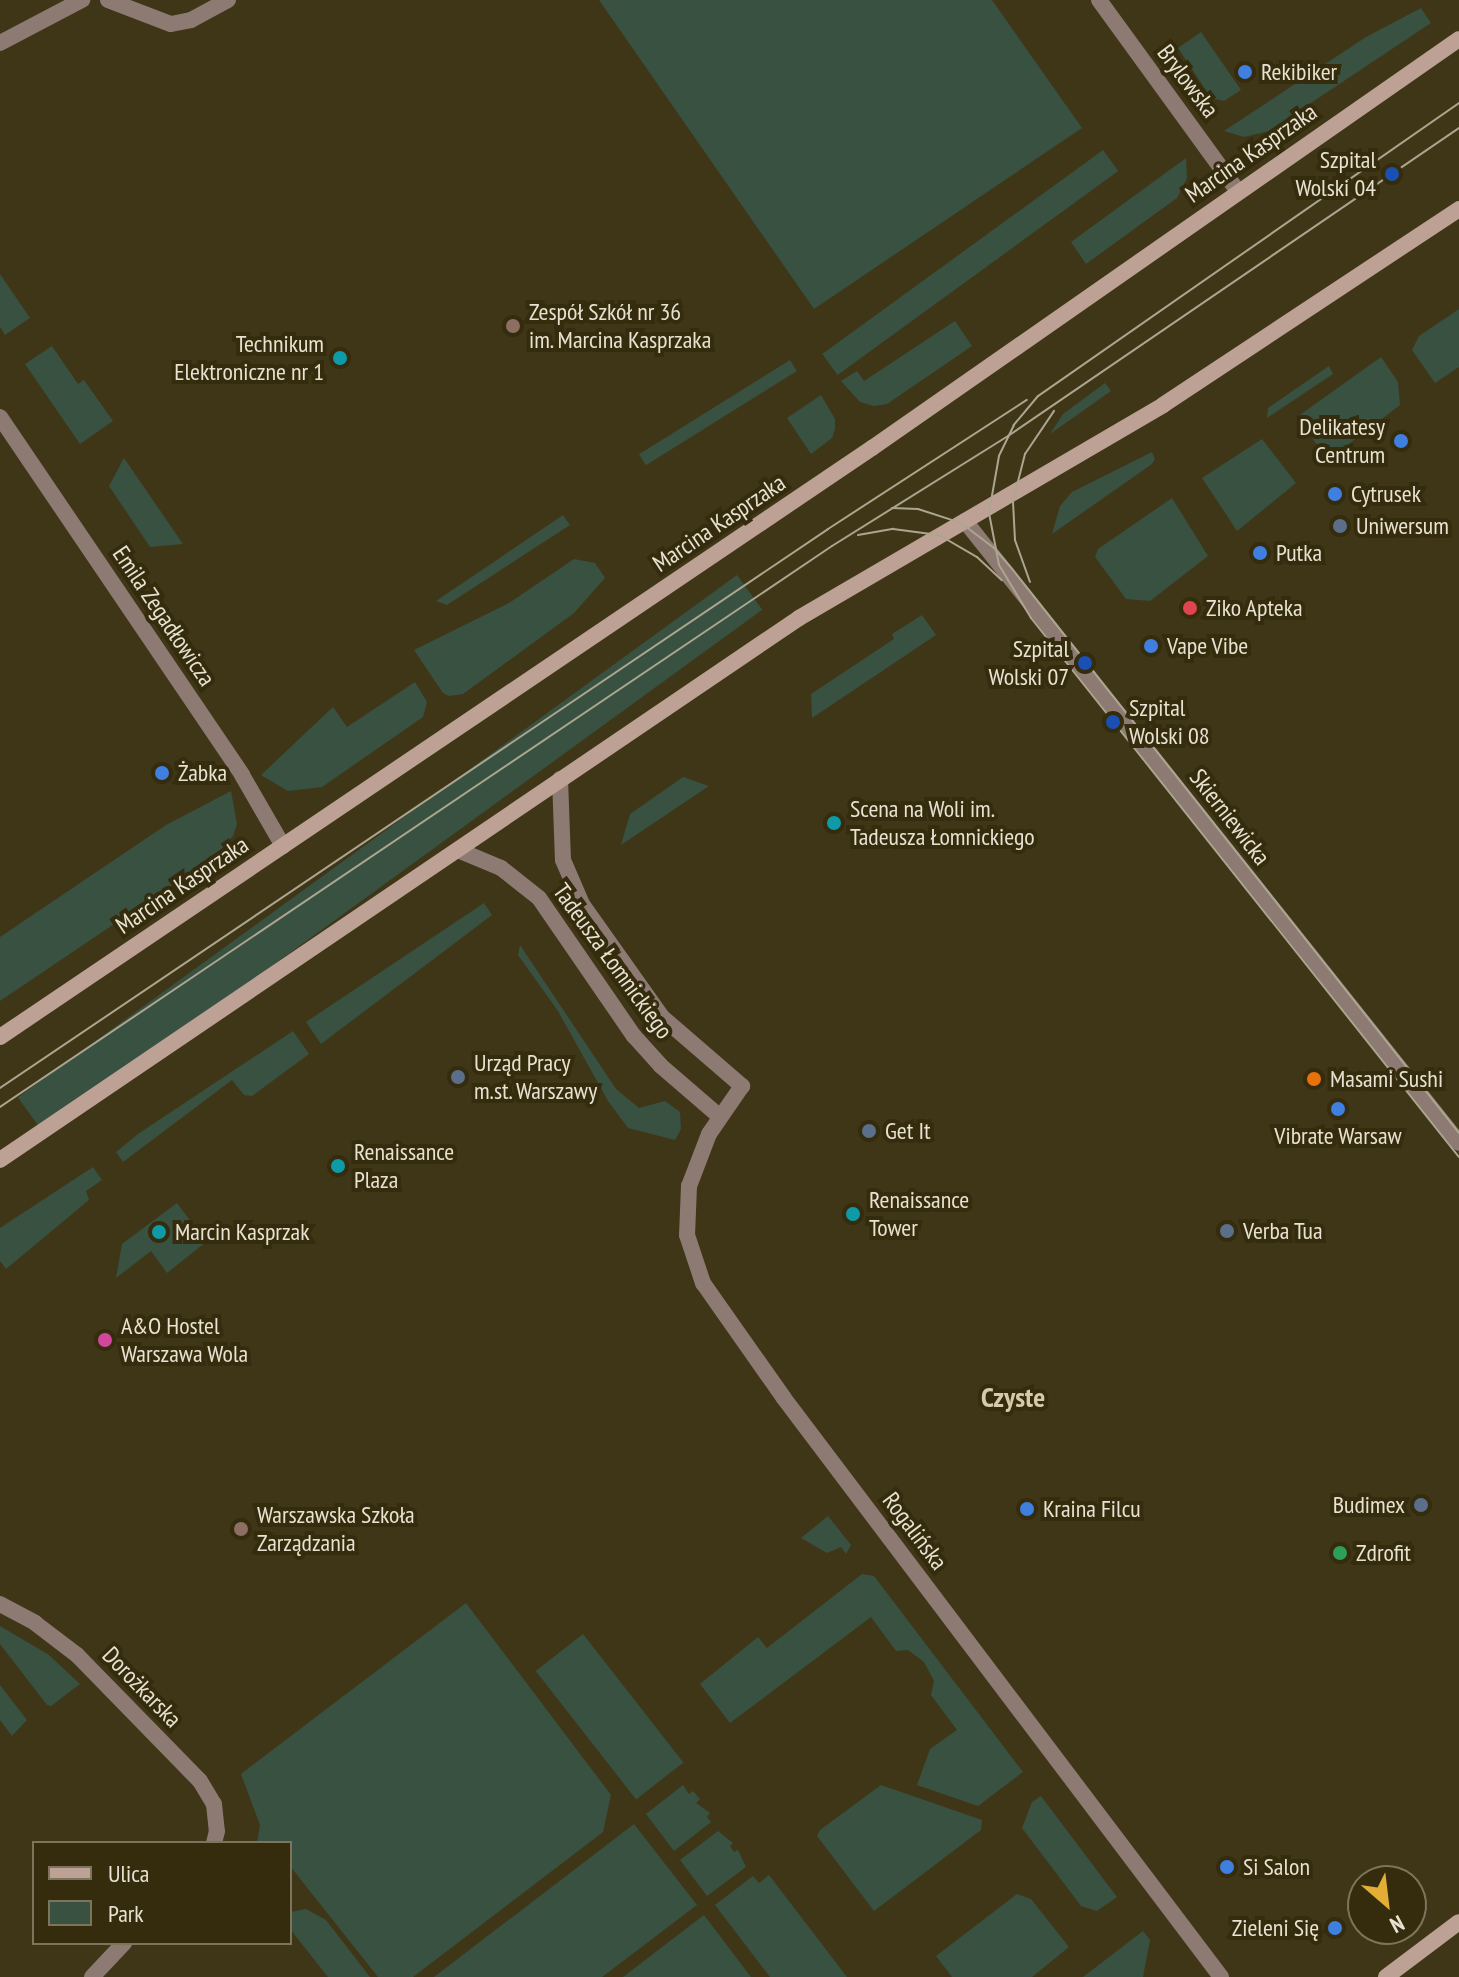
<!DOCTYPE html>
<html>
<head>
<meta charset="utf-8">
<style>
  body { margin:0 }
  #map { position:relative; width:1459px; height:1977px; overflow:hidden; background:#3f3618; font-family:"PT Sans Narrow",sans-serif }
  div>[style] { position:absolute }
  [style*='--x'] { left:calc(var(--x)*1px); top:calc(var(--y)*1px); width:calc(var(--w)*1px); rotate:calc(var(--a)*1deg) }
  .green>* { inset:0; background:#385141; transform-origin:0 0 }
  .street>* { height:16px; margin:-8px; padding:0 8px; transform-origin:8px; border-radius:8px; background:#8d7b73 }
  .secondary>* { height:16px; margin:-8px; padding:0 8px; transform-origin:8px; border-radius:8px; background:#bea195 }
  .tram>* { height:2px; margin:-1px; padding:0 1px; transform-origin:1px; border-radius:1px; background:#aca590 }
  .dots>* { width:22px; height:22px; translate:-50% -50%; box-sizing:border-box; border:4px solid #352b0d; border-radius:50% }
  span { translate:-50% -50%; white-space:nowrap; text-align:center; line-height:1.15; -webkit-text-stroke:8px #352b0d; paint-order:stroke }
  .poi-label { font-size:24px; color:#e7e2d1 }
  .left { translate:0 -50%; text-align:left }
  .right { translate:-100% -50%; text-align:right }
  .street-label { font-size:24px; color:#e7e2d1 }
  .quarter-label { font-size:28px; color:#d6cba9; font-weight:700 }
  .legend { position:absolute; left:32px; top:1841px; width:260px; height:104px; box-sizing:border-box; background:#352b0d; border:2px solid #7c745b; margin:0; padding:10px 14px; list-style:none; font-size:24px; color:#e7e2d1 }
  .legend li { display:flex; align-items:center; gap:16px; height:40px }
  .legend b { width:40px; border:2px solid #7c745b }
  .north { position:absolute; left:1347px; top:1865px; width:80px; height:80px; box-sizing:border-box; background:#352b0d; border:2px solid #7c745b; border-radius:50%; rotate:152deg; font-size:22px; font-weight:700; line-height:32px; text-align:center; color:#e7e2d1 }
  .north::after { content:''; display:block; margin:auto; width:28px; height:36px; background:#e3ae35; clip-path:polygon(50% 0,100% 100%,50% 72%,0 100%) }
</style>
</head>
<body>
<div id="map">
  <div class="green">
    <i style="clip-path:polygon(599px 0,992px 0,1082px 128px,814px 309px)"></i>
    <i style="clip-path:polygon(1421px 8px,1431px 23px,1269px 131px,1244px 137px,1224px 131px,1366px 37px)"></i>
    <i style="clip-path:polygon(1201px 32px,1241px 90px,1224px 101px,1211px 98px,1178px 48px)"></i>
    <i style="left:1103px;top:150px;width:26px;height:347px;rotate:54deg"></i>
    <i style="clip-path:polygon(1186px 158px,1187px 178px,1177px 198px,1086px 264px,1071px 242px)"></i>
    <i style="clip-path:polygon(0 274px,30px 318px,5px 335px,0 327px)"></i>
    <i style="clip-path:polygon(1459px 309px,1459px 367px,1435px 383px,1412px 350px,1419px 336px)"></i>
    <i style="clip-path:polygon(955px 321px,972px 346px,887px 404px,874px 406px,860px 402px,841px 381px,857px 371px,864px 381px)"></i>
    <i style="clip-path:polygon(52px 346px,78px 384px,84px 380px,113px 421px,80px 444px,25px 364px)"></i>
    <i style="clip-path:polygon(1381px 357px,1398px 382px,1400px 405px,1328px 460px,1297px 417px)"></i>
    <i style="left:790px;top:360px;width:13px;height:178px;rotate:58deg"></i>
    <i style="clip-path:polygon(1329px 366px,1333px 374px,1267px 418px,1268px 408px)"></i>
    <i style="clip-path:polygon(1105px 383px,1111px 391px,1050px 434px,1063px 414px)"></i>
    <i style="clip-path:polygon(821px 395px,835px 419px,835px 429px,832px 438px,811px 454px,787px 418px)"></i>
    <i style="clip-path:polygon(1262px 439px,1296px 483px,1237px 531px,1202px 478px)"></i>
    <i style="clip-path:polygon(1152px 452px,1155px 459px,1152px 464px,1052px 534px,1060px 506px,1072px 492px)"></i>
    <i style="clip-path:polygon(124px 458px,183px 544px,150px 547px,109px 486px)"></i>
    <i style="clip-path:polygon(1172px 498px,1208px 556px,1150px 601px,1126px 599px,1095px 557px,1098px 549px)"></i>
    <i style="clip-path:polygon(563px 515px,570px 525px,447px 605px,436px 601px)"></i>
    <i style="clip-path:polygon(574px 559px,595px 563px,605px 578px,574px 613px,463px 694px,449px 696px,443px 693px,414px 650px,509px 603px)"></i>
    <i style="left:737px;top:575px;width:43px;height:889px;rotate:54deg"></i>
    <i style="clip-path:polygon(922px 615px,936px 635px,812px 718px,811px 694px,894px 639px,892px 634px)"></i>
    <i style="clip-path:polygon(415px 682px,427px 702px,423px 717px,322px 787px,288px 791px,261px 775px,333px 707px,347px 727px)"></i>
    <i style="clip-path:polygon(683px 777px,709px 786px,621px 845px,630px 814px)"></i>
    <i style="clip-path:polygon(231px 791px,237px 824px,233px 836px,218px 854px,0 1001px,0 937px,166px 825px)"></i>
    <i style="clip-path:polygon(484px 903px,492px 915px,321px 1044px,306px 1022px)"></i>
    <i style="clip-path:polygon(520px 945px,616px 1089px,639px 1108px,665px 1101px,680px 1112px,681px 1129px,675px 1140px,628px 1128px,608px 1101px,558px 1011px,518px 955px)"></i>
    <i style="clip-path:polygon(293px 1031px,309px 1054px,252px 1096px,244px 1095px,232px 1080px,123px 1162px,116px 1152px,138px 1134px)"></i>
    <i style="clip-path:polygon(93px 1167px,102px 1180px,86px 1191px,89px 1200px,6px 1269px,0 1261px,0 1228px)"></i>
    <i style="clip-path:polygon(177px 1203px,206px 1242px,167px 1273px,151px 1251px,116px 1278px,122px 1244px)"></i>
    <i style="clip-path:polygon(828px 1516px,851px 1545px,846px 1554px,841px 1547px,827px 1553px,801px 1538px)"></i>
    <i style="clip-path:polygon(862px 1574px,874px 1576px,1023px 1772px,978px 1806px,917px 1785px,930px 1749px,957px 1730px,931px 1695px,934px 1681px,924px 1662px,908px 1650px,896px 1651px,871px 1617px,730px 1723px,700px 1684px,758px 1637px,767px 1648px)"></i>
    <i style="clip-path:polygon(466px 1603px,611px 1795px,603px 1832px,413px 1977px,378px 1977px,290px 1866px,290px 1843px,257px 1843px,260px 1825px,241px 1774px)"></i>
    <i style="clip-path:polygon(0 1626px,49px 1655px,80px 1684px,51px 1706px,47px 1705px,0 1644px)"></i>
    <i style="left:583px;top:1634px;width:163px;height:60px;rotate:52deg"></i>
    <i style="clip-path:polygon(0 1685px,27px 1720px,12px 1736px,0 1720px)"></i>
    <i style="clip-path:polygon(683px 1785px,689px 1794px,693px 1791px,700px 1799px,696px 1803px,710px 1813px,707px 1817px,711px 1822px,674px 1851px,646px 1814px)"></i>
    <i style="clip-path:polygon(881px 1785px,982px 1820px,981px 1830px,874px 1911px,817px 1836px,820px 1830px)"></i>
    <i style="clip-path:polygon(1041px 1796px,1117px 1897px,1097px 1911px,1081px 1906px,1022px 1828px,1032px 1802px)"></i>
    <i style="clip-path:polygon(634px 1824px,697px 1905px,602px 1977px,434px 1977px)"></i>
    <i style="clip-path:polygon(718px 1831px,733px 1843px,730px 1846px,734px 1852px,738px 1850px,746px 1867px,707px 1896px,680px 1860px)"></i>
    <i style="clip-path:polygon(769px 1875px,847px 1977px,770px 1977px,715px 1905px,753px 1876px,759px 1883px)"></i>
    <i style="clip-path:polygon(1017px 1894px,1031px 1899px,1069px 1947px,1032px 1977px,952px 1977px,936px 1956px)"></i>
    <i style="clip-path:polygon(306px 1909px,326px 1920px,370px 1977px,328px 1977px,290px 1929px,290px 1912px)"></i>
    <i style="clip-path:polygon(704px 1915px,751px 1977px,623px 1977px)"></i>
    <i style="clip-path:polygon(1143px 1931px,1150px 1940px,1143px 1977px,1083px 1977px)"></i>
  </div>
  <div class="street">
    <i style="--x:108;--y:0;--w:67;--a:20.9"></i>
    <i style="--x:171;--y:24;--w:20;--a:-11"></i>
    <i style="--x:191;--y:20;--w:42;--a:-28.4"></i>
    <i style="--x:1099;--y:0;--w:236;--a:54"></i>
    <i style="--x:0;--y:43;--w:93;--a:-27.7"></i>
    <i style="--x:0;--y:417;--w:432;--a:55.9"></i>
    <i style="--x:242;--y:775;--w:82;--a:60"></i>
    <i style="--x:965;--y:521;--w:794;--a:51.54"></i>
    <i style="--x:560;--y:779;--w:81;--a:87.9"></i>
    <i style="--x:563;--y:860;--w:48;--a:66.6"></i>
    <i style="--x:582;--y:904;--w:138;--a:54.7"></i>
    <i style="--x:662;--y:1017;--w:106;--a:40.8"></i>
    <i style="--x:742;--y:1086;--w:58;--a:124.5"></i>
    <i style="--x:709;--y:1134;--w:56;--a:111"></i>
    <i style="--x:689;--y:1186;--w:49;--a:92.3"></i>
    <i style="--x:687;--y:1235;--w:51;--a:71.6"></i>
    <i style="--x:703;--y:1283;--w:139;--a:54.9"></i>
    <i style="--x:783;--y:1397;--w:727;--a:52.94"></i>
    <i style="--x:458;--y:850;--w:47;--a:22.7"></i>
    <i style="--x:501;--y:868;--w:48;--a:38.3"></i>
    <i style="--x:539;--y:898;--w:168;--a:55.5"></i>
    <i style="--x:634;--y:1036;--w:40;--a:48"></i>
    <i style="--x:661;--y:1066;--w:77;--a:40.8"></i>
    <i style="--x:0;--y:1604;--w:40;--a:28"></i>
    <i style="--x:35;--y:1623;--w:53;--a:37.3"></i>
    <i style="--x:77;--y:1655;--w:176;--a:45.7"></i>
    <i style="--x:200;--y:1781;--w:27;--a:59"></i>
    <i style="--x:214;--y:1804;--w:27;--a:84"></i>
    <i style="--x:217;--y:1831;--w:12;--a:104"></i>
    <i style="--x:92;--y:1977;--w:47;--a:-46.7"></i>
  </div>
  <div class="secondary">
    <i style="--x:0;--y:1037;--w:1052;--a:-34.04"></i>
    <i style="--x:872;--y:448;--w:715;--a:-34.87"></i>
    <i style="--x:0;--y:1160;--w:965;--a:-34.15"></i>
    <i style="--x:799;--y:618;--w:422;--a:-30.3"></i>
    <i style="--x:1163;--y:405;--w:355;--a:-33.5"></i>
    <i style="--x:1386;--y:1977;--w:91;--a:-37"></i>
  </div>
  <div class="tram">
    <i style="--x:1459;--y:103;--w:513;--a:145.16"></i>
    <i style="--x:1038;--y:396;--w:38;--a:130"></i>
    <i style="--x:1014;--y:425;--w:34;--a:116"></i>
    <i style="--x:999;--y:456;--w:58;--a:100"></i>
    <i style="--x:989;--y:513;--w:53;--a:79.1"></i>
    <i style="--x:999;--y:565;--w:62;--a:58.9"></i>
    <i style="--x:1031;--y:618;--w:688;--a:51.55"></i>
    <i style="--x:892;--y:508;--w:26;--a:2"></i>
    <i style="--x:918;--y:509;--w:45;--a:18"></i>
    <i style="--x:961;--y:523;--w:41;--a:37.1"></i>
    <i style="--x:994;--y:548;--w:29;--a:49"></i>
    <i style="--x:1013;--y:570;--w:718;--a:51.61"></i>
    <i style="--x:858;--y:535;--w:36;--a:-10"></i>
    <i style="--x:893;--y:529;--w:46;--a:7.4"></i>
    <i style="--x:939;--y:535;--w:44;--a:30.1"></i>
    <i style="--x:977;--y:557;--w:34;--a:43"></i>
    <i style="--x:1030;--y:582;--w:45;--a:-109.7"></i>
    <i style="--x:1015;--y:540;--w:39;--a:-93"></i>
    <i style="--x:1013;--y:501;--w:49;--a:-75.7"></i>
    <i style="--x:1025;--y:454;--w:52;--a:-56"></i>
    <i style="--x:0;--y:1088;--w:999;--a:-34.02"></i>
    <i style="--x:828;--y:529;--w:237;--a:-33"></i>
    <i style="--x:0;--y:1107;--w:1003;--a:-33.99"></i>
    <i style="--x:832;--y:546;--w:208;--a:-32"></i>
    <i style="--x:1008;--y:436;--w:546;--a:-34.33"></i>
  </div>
  <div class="dots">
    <i style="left:1245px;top:72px;background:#3f7fe0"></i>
    <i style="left:1392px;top:174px;background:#1a4fb4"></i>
    <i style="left:513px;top:326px;background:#8d6e63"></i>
    <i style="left:340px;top:358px;background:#0f9aa8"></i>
    <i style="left:1401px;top:441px;background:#3f7fe0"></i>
    <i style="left:1335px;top:494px;background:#3f7fe0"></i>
    <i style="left:1340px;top:526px;background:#5c6f8a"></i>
    <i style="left:1260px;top:553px;background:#3f7fe0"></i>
    <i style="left:1190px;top:608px;background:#e0444e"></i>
    <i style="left:1151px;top:646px;background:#3f7fe0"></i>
    <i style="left:1085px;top:663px;background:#1a4fb4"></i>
    <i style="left:1113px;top:722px;background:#1a4fb4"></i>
    <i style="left:162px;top:773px;background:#3f7fe0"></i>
    <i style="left:834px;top:823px;background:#0f9aa8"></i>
    <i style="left:458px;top:1077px;background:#5c6f8a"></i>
    <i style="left:1314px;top:1079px;background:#e8710a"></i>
    <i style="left:1338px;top:1109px;background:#3f7fe0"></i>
    <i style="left:869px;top:1131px;background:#5c6f8a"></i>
    <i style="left:338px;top:1166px;background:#0f9aa8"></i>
    <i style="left:853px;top:1214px;background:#0f9aa8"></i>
    <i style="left:1227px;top:1231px;background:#5c6f8a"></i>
    <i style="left:159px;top:1232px;background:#0f9aa8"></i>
    <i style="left:105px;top:1340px;background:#d1479c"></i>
    <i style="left:1421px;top:1505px;background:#5c6f8a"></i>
    <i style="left:1027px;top:1509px;background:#3f7fe0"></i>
    <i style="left:241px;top:1529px;background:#8d6e63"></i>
    <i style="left:1340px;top:1553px;background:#2e9e5b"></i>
    <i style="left:1227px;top:1867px;background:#3f7fe0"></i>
    <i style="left:1335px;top:1928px;background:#3f7fe0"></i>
  </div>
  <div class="poi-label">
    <span class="left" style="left:1261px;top:72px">Rekibiker</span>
    <span class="right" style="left:1376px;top:174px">Szpital<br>Wolski 04</span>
    <span class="left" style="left:529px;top:326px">Zespół Szkół nr 36<br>im. Marcina Kasprzaka</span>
    <span class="right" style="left:324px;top:358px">Technikum<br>Elektroniczne nr 1</span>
    <span class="right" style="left:1385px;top:441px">Delikatesy<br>Centrum</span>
    <span class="left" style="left:1351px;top:494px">Cytrusek</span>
    <span class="left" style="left:1356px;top:526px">Uniwersum</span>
    <span class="left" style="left:1276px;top:553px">Putka</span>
    <span class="left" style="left:1206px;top:608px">Ziko Apteka</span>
    <span class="left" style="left:1167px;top:646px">Vape Vibe</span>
    <span class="right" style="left:1069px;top:663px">Szpital<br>Wolski 07</span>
    <span class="left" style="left:1129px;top:722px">Szpital<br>Wolski 08</span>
    <span class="left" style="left:178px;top:773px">Żabka</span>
    <span class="left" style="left:850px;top:823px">Scena na Woli im.<br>Tadeusza Łomnickiego</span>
    <span class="left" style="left:474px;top:1077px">Urząd Pracy<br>m.st. Warszawy</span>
    <span class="left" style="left:1330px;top:1079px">Masami Sushi</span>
    <span class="left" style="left:885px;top:1131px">Get It</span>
    <span style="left:1338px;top:1136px">Vibrate Warsaw</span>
    <span class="left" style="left:354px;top:1166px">Renaissance<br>Plaza</span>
    <span class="left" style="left:869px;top:1214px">Renaissance<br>Tower</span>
    <span class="left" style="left:1243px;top:1231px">Verba Tua</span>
    <span class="left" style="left:175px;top:1232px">Marcin Kasprzak</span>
    <span class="left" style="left:121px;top:1340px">A&amp;O Hostel<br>Warszawa Wola</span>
    <span class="right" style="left:1405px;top:1505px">Budimex</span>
    <span class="left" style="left:1043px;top:1509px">Kraina Filcu</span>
    <span class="left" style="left:257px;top:1529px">Warszawska Szkoła<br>Zarządzania</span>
    <span class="left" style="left:1356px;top:1553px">Zdrofit</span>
    <span class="left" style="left:1243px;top:1867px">Si Salon</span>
    <span class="right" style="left:1319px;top:1928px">Zieleni Się</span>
  </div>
  <div class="street-label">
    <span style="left:1188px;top:81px;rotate:53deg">Brylowska</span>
    <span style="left:1251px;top:153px;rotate:-35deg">Marcina Kasprzaka</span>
    <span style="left:719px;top:523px;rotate:-34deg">Marcina Kasprzaka</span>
    <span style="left:164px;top:616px;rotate:56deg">Emila Zegadłowicza</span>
    <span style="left:1230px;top:817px;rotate:52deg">Skierniewicka</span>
    <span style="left:182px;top:885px;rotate:-34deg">Marcina Kasprzaka</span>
    <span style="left:613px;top:961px;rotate:54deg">Tadeusza Łomnickiego</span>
    <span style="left:915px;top:1531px;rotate:53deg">Rogalińska</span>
    <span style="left:142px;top:1687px;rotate:46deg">Dorożkarska</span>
  </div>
  <div class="quarter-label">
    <span style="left:1013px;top:1397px">Czyste</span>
  </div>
  <ul class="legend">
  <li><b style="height:10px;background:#bea195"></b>Ulica</li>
  <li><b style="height:22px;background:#385141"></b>Park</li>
  </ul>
  <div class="north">N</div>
</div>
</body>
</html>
